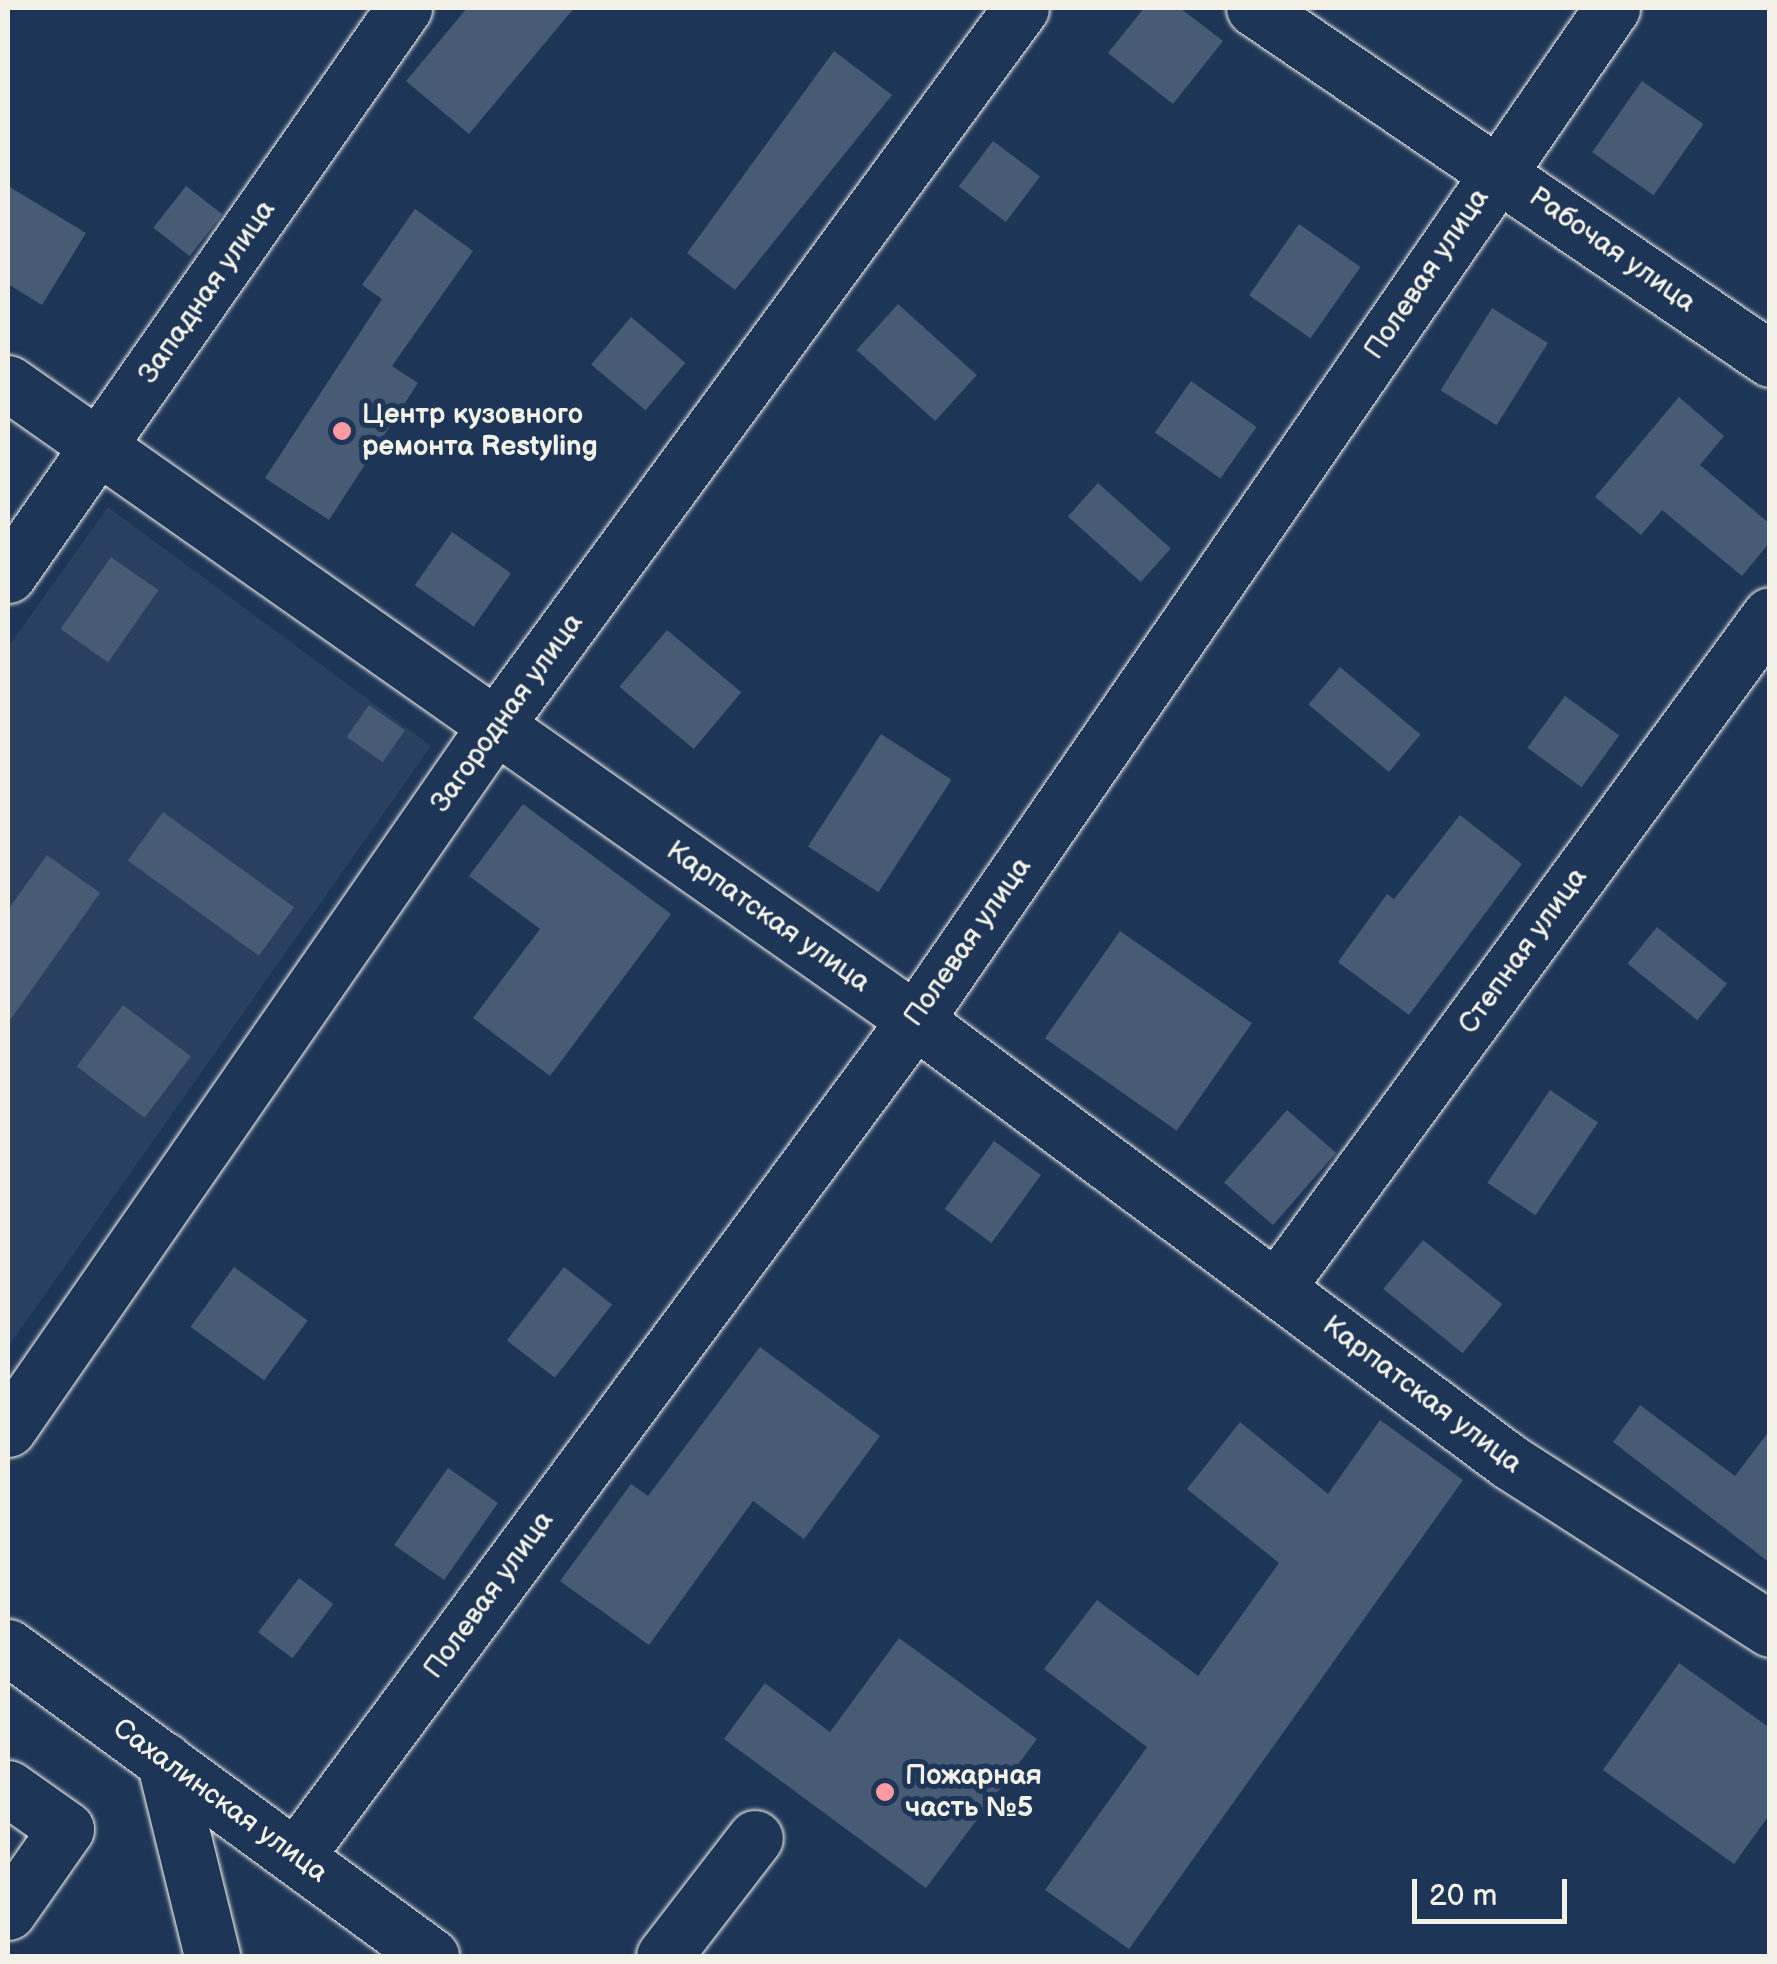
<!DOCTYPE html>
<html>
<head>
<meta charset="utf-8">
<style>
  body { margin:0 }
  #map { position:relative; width:1777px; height:1964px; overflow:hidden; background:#1d3557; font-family:"Balsamiq Sans",sans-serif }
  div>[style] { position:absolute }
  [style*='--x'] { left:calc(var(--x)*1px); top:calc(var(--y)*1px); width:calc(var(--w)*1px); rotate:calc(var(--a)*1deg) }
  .built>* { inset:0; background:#2a4060 }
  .building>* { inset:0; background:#485b74; transform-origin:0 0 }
  .roads { filter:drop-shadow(0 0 2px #f4f1e8) drop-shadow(0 0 2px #f4f1e8) }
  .minor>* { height:55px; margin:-27.5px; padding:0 27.5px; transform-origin:27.5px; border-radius:27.5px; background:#1d3557 }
  .major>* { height:55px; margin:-27.5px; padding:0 27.5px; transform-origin:27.5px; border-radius:27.5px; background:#1d3557 }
  .dots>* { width:28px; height:28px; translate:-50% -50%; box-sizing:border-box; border:5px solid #1d3557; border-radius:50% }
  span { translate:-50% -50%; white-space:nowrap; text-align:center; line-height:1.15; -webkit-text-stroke:10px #1d3557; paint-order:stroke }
  .street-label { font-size:28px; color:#f4f1e8 }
  .poi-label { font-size:28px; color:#f4f1e8; font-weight:700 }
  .left { translate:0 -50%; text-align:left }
  .frame { position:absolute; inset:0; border:10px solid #f4f1e8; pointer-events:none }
  .scale { position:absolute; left:1412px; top:1879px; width:155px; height:45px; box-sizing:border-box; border:5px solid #f4f1e8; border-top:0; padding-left:12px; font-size:30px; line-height:35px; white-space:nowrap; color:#f4f1e8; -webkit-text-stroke:8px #1d3557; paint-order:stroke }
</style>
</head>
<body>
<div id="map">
  <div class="built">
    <i style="clip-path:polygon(108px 507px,431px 746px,8px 1347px,8px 647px)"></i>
  </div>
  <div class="building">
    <i style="clip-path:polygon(467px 8px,574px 8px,469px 134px,406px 81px)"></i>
    <i style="clip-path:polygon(1144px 8px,1180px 8px,1223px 41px,1173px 104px,1108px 53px)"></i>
    <i style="clip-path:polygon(834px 51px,892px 95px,735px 290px,687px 253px)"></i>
    <i style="left:1642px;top:81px;width:75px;height:87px;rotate:35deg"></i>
    <i style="left:993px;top:141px;width:59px;height:57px;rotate:37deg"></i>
    <i style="clip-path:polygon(8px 186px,86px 233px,42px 305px,8px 284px)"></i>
    <i style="left:186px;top:186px;width:46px;height:53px;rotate:38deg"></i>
    <i style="clip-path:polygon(415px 209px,473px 251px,392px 366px,418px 383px,329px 520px,265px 478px,382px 299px,362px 285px)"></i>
    <i style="left:1299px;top:224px;width:75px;height:87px;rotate:35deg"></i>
    <i style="left:898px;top:304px;width:106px;height:62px;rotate:42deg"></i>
    <i style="left:1492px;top:308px;width:66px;height:97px;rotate:32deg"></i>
    <i style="left:631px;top:317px;width:71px;height:62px;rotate:40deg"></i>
    <i style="left:1191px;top:381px;width:80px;height:63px;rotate:35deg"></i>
    <i style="clip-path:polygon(1679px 397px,1724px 436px,1700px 465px,1770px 524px,1770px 542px,1742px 576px,1662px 510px,1641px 535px,1595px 497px)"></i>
    <i style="left:1098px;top:483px;width:98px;height:45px;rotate:42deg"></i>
    <i style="left:452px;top:532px;width:72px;height:65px;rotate:35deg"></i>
    <i style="left:111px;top:557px;width:58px;height:88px;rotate:35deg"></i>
    <i style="left:667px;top:630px;width:97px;height:74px;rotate:40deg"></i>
    <i style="left:1340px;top:667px;width:105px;height:49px;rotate:40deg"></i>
    <i style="left:1565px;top:696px;width:67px;height:64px;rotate:36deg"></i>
    <i style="left:369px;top:705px;width:44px;height:39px;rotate:35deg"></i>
    <i style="left:881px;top:734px;width:84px;height:134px;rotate:33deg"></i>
    <i style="clip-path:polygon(523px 804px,671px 914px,550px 1076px,473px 1018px,540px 929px,469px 876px)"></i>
    <i style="left:163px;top:812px;width:162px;height:60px;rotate:36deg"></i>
    <i style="clip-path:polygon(1460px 815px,1522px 864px,1409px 1015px,1338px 962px,1387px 894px,1394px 899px)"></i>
    <i style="clip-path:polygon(47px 855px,100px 893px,8px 1023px,8px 910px)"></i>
    <i style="left:1657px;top:927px;width:90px;height:47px;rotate:39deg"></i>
    <i style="left:1120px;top:931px;width:161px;height:131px;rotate:35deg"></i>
    <i style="left:123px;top:1005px;width:85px;height:77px;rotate:37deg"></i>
    <i style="left:1550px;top:1090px;width:58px;height:112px;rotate:34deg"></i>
    <i style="left:1287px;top:1110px;width:65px;height:96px;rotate:41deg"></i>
    <i style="left:994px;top:1141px;width:58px;height:84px;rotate:36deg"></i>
    <i style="left:1423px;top:1240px;width:102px;height:63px;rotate:39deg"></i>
    <i style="left:234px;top:1267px;width:91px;height:74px;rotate:36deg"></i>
    <i style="left:564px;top:1267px;width:61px;height:93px;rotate:38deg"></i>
    <i style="clip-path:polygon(760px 1347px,880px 1436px,804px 1539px,753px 1501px,649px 1645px,560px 1581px,631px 1484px,648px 1496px)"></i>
    <i style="clip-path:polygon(1640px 1405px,1735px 1476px,1770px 1430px,1770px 1563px,1613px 1442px)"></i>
    <i style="clip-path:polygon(1380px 1420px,1463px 1480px,1129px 1949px,1045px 1890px,1147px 1747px,1044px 1669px,1097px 1600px,1198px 1676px,1279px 1563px,1187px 1489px,1240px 1422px,1328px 1494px)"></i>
    <i style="left:448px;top:1468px;width:61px;height:94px;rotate:35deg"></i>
    <i style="left:299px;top:1578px;width:43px;height:68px;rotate:37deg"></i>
    <i style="clip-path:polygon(899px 1638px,1037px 1739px,926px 1888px,724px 1739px,765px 1683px,830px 1732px)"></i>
    <i style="clip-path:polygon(1679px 1663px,1770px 1728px,1770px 1814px,1734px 1864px,1603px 1770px)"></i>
  </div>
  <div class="roads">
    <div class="minor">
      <i style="--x:1254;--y:8;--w:624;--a:34.22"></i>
      <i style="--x:8;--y:383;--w:1108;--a:35.08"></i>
      <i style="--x:915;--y:1020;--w:741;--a:36.61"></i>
      <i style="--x:1510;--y:1462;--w:309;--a:32.7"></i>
      <i style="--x:8;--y:575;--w:692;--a:-55.07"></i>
      <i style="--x:1277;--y:1287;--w:833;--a:-53.74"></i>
      <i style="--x:8;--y:1429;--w:855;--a:-55.29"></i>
      <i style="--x:495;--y:726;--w:890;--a:-53.77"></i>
      <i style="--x:164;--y:1760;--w:202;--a:76.2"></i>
      <i style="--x:8;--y:1788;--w:71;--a:35.3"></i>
      <i style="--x:66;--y:1829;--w:101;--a:124.9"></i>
      <i style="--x:296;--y:1856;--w:1040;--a:-53.48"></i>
      <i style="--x:915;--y:1020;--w:1229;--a:-55.44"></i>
      <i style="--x:664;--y:1956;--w:149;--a:-52.4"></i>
    </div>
    <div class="major">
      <i style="--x:8;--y:1647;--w:524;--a:36.15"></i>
    </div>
  </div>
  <div class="dots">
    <i style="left:342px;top:431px;background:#ff9aa2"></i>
    <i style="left:885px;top:1792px;background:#ff9aa2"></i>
  </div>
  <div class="street-label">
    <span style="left:1612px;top:250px;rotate:35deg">Рабочая улица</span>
    <span style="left:1427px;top:274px;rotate:-56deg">Полевая улица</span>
    <span style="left:207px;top:292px;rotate:-55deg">Западная улица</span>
    <span style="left:507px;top:713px;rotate:-54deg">Загородная улица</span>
    <span style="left:768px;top:917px;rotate:35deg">Карпатская улица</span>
    <span style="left:968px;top:942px;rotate:-55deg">Полевая улица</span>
    <span style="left:1523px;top:951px;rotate:-54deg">Степная улица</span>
    <span style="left:1422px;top:1395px;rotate:37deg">Карпатская улица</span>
    <span style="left:489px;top:1595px;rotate:-54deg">Полевая улица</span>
    <span style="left:220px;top:1801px;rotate:36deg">Сахалинская улица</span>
  </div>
  <div class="poi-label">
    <span class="left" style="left:362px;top:431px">Центр кузовного<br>ремонта Restyling</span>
    <span class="left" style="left:905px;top:1792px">Пожарная<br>часть №5</span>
  </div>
  <div class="frame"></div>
  <div class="scale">20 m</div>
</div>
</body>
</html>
